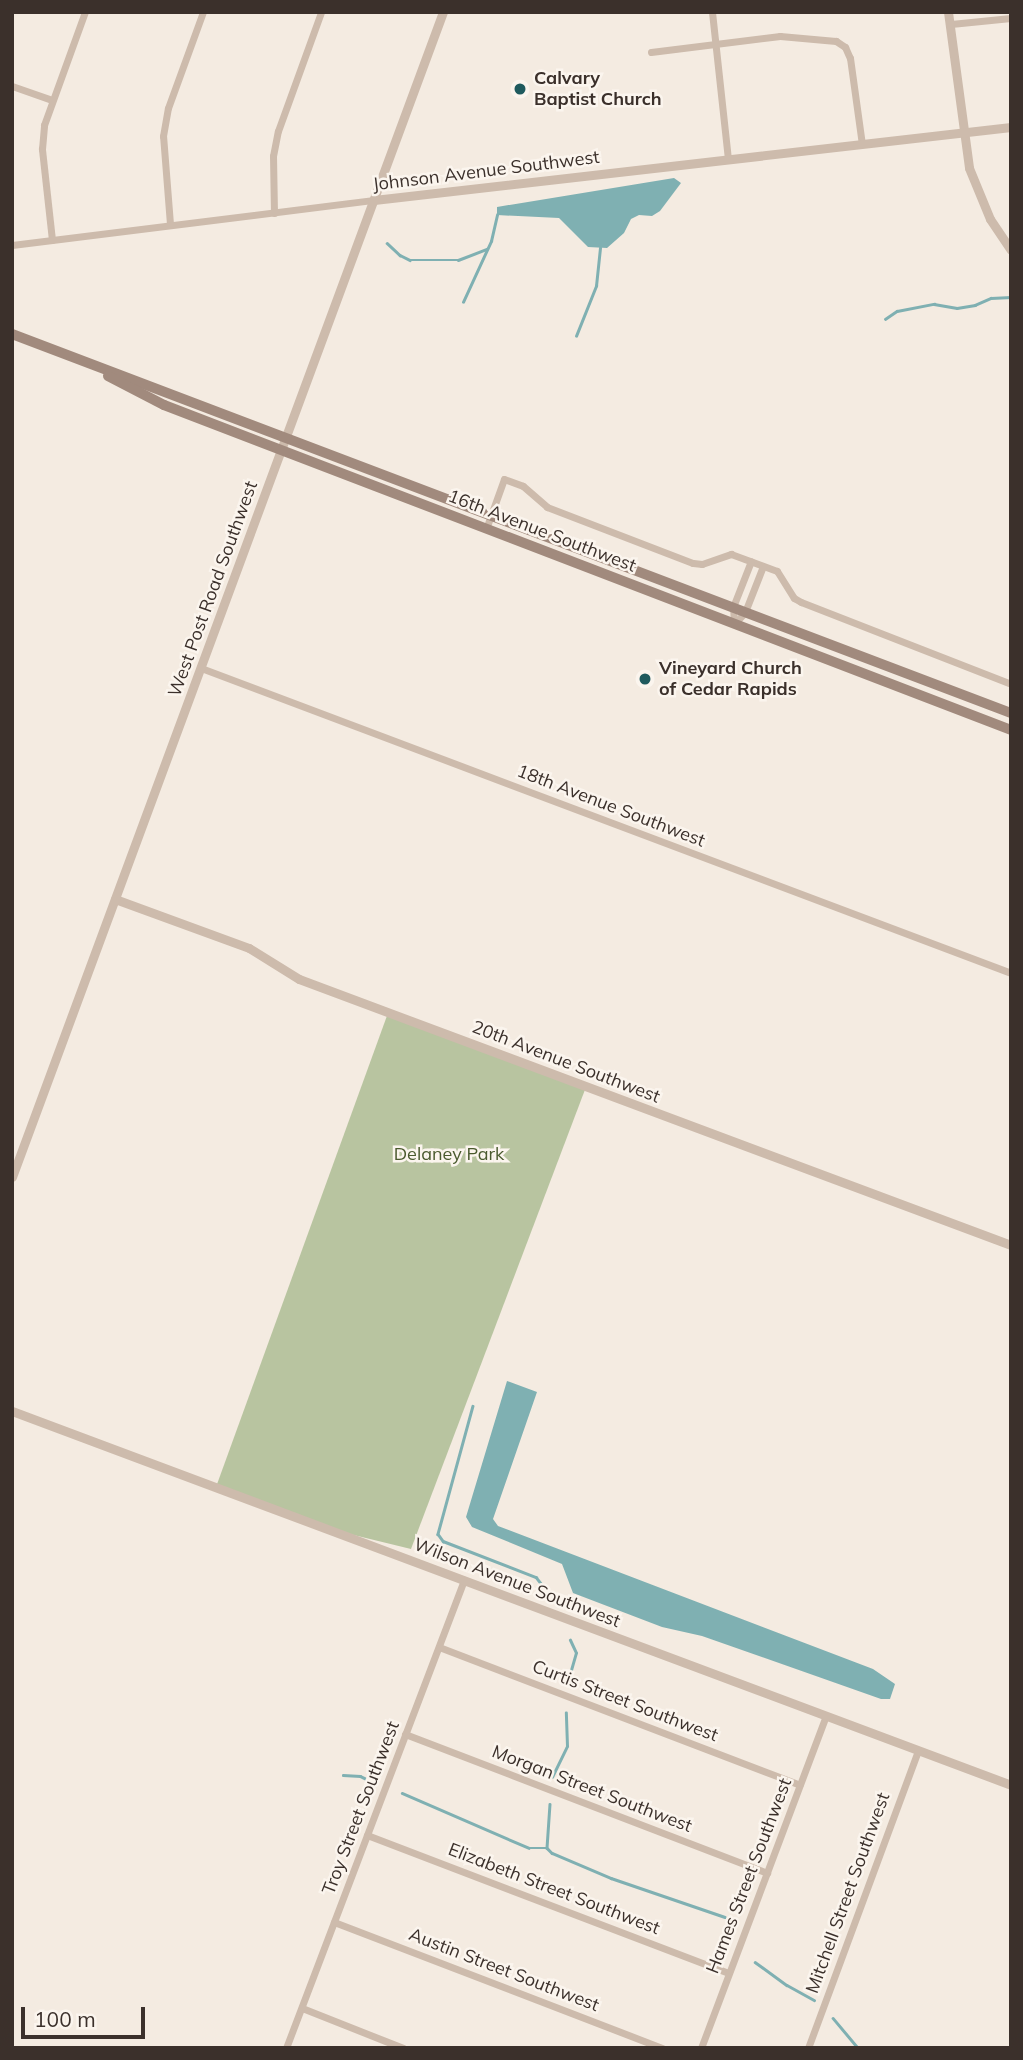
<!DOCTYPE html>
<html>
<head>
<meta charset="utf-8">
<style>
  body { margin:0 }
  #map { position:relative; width:1023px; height:2060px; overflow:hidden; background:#f4ebe1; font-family:Mulish,sans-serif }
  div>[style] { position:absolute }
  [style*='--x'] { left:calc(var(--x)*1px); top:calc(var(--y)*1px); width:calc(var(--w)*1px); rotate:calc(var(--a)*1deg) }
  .green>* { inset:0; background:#b8c4a0 }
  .water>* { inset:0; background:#7fb0b2 }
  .stream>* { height:2.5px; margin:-1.25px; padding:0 1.25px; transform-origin:1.25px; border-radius:1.25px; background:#7fb0b2 }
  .minor>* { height:7px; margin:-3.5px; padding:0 3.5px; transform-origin:3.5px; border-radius:3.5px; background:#cdbbac }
  .tertiary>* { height:9px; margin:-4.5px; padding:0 4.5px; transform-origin:4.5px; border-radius:4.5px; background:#cdbbac }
  .secondary>* { height:10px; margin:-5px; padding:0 5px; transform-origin:5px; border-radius:5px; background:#a18a7d }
  .dots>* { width:19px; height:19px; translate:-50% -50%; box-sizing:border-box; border:4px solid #fbf5ee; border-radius:50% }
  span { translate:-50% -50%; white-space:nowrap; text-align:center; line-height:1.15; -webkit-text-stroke:5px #fbf5ee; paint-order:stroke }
  .poi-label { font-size:18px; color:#3b302b; font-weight:700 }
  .left { translate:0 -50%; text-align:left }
  .street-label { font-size:18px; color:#3b302b }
  .park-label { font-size:18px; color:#4a5a2e }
  .frame { position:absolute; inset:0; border:14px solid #3b302b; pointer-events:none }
  .scale { position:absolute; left:21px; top:2007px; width:124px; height:32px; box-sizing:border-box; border:4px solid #3b302b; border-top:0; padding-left:9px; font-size:21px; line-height:24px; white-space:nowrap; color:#3b302b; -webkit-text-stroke:5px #fbf5ee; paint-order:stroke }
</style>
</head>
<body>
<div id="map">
  <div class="green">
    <i style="clip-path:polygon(388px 1013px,586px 1087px,411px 1549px,329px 1529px,216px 1487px)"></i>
  </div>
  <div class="water">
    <i style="clip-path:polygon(674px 178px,681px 183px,660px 211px,652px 216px,639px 215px,631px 219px,624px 233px,607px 248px,588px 247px,559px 218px,497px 215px,497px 207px)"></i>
    <i style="clip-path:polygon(507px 1381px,537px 1392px,493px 1519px,498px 1526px,873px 1669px,895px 1684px,890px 1699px,881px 1699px,702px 1636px,662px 1627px,573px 1593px,562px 1564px,472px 1527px,466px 1517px)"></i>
  </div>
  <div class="stream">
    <i style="--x:387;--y:243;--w:18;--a:43"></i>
    <i style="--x:400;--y:255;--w:11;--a:27"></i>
    <i style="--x:410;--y:260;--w:48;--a:0"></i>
    <i style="--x:458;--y:260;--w:31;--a:-21"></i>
    <i style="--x:463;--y:302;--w:67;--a:-65.3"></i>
    <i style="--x:491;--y:241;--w:27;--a:-77"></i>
    <i style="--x:885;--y:319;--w:14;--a:-34"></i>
    <i style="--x:897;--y:311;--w:38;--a:-11"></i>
    <i style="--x:934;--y:304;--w:23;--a:10"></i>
    <i style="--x:957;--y:308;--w:18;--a:-9"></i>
    <i style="--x:975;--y:305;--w:17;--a:-24"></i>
    <i style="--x:991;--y:298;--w:20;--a:-3"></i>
    <i style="--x:576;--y:336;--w:54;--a:-68.2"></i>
    <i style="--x:596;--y:286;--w:38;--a:-84"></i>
    <i style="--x:473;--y:1406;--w:133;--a:105.3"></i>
    <i style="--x:438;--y:1534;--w:9;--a:54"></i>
    <i style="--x:443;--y:1541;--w:100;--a:21.2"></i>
    <i style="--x:536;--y:1577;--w:18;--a:52"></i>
    <i style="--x:567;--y:1684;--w:32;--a:-74"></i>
    <i style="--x:576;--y:1653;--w:14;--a:-115"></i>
    <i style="--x:343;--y:1775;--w:17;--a:3"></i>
    <i style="--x:360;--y:1776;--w:14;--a:25"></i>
    <i style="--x:552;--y:1777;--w:34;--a:-64"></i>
    <i style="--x:567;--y:1746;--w:33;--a:-92"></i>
    <i style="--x:402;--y:1793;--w:138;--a:23.4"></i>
    <i style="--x:529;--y:1848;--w:18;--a:0"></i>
    <i style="--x:550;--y:1804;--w:44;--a:93.9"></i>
    <i style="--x:547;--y:1848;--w:7;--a:45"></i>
    <i style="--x:552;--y:1853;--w:64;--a:23"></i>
    <i style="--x:611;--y:1878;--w:120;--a:18.9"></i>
    <i style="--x:755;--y:1962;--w:39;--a:36"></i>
    <i style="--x:787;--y:1985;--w:31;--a:29"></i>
    <i style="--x:833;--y:2018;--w:39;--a:50"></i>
  </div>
  <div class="minor">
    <i style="--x:712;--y:12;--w:148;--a:83.8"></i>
    <i style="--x:951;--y:24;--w:60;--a:-5.7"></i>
    <i style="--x:651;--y:52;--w:130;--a:-7.1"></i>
    <i style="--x:780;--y:36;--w:56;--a:5.1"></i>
    <i style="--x:836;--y:41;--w:11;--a:34"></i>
    <i style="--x:845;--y:47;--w:12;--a:66"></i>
    <i style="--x:850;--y:58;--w:87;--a:82.1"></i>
    <i style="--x:12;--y:86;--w:42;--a:19.3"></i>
    <i style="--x:274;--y:213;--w:57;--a:-91"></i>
    <i style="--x:273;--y:156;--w:25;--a:-79"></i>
    <i style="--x:278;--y:131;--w:127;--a:-70.1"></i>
    <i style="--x:170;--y:224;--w:88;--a:-94.5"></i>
    <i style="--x:163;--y:136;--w:28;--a:-80"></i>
    <i style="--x:168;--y:108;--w:102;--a:-70"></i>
    <i style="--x:52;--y:240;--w:92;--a:-96.3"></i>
    <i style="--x:42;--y:149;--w:24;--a:-85"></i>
    <i style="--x:44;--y:125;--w:120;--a:-70.1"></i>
    <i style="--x:12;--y:245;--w:365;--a:-7.1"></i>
    <i style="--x:486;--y:529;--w:53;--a:-70.2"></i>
    <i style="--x:504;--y:479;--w:20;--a:20"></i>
    <i style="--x:523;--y:486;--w:32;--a:41"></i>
    <i style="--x:547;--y:507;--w:156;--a:21"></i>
    <i style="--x:693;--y:563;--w:9;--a:6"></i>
    <i style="--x:702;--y:564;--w:31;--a:-19"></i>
    <i style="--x:731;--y:554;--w:49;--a:20.3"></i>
    <i style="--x:777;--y:571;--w:32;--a:58"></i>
    <i style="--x:794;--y:598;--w:8;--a:30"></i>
    <i style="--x:801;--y:602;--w:225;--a:21.3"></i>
    <i style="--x:734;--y:624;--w:17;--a:-93"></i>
    <i style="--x:733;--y:607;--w:49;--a:-68.6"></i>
    <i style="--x:734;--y:624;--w:16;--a:-47"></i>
    <i style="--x:745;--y:612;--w:49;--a:-68.6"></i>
    <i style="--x:201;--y:668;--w:866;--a:20.63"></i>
    <i style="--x:439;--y:1647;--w:386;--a:20.9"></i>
    <i style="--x:405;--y:1734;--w:388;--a:21"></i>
    <i style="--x:367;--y:1835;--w:387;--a:20.9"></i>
    <i style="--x:334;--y:1922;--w:352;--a:21"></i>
    <i style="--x:302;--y:2008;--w:109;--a:21.6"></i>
    <i style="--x:286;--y:2048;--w:501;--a:-69.18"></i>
    <i style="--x:701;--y:2048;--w:355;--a:-69.4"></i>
    <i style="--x:808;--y:2048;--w:318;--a:-69.7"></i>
  </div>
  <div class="tertiary">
    <i style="--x:948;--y:12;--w:157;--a:82.3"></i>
    <i style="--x:969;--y:168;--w:55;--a:67.6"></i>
    <i style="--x:990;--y:219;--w:37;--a:56"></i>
    <i style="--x:374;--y:200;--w:641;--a:-6.54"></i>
    <i style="--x:115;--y:899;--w:143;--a:20.1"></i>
    <i style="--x:249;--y:948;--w:59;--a:31.8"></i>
    <i style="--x:299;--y:979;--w:760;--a:20.49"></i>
    <i style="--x:12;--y:1177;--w:1242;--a:-69.7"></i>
    <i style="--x:12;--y:1411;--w:1067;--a:20.52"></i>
  </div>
  <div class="secondary">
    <i style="--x:12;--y:334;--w:1068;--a:20.78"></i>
    <i style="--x:108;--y:376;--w:63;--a:27.4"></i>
    <i style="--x:164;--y:405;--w:907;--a:20.99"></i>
  </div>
  <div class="dots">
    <i style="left:520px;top:89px;background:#1f5a5e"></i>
    <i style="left:645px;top:679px;background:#1f5a5e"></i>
  </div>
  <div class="poi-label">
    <span class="left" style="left:534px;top:89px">Calvary<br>Baptist Church</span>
    <span class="left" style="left:659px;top:679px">Vineyard Church<br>of Cedar Rapids</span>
  </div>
  <div class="street-label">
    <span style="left:486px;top:171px;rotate:-7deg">Johnson Avenue Southwest</span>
    <span style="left:542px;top:531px;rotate:21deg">16th Avenue Southwest</span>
    <span style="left:213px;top:589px;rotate:-70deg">West Post Road Southwest</span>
    <span style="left:611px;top:806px;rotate:21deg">18th Avenue Southwest</span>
    <span style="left:566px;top:1062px;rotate:21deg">20th Avenue Southwest</span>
    <span style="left:517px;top:1583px;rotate:21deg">Wilson Avenue Southwest</span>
    <span style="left:625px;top:1701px;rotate:21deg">Curtis Street Southwest</span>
    <span style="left:592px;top:1789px;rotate:21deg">Morgan Street Southwest</span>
    <span style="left:361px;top:1808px;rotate:-69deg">Troy Street Southwest</span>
    <span style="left:749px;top:1876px;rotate:-69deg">Hames Street Southwest</span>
    <span style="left:554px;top:1889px;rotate:21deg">Elizabeth Street Southwest</span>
    <span style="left:848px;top:1893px;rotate:-70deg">Mitchell Street Southwest</span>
    <span style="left:504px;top:1970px;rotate:21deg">Austin Street Southwest</span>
  </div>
  <div class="park-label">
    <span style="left:449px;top:1154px">Delaney Park</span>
  </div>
  <div class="frame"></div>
  <div class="scale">100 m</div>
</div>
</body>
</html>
